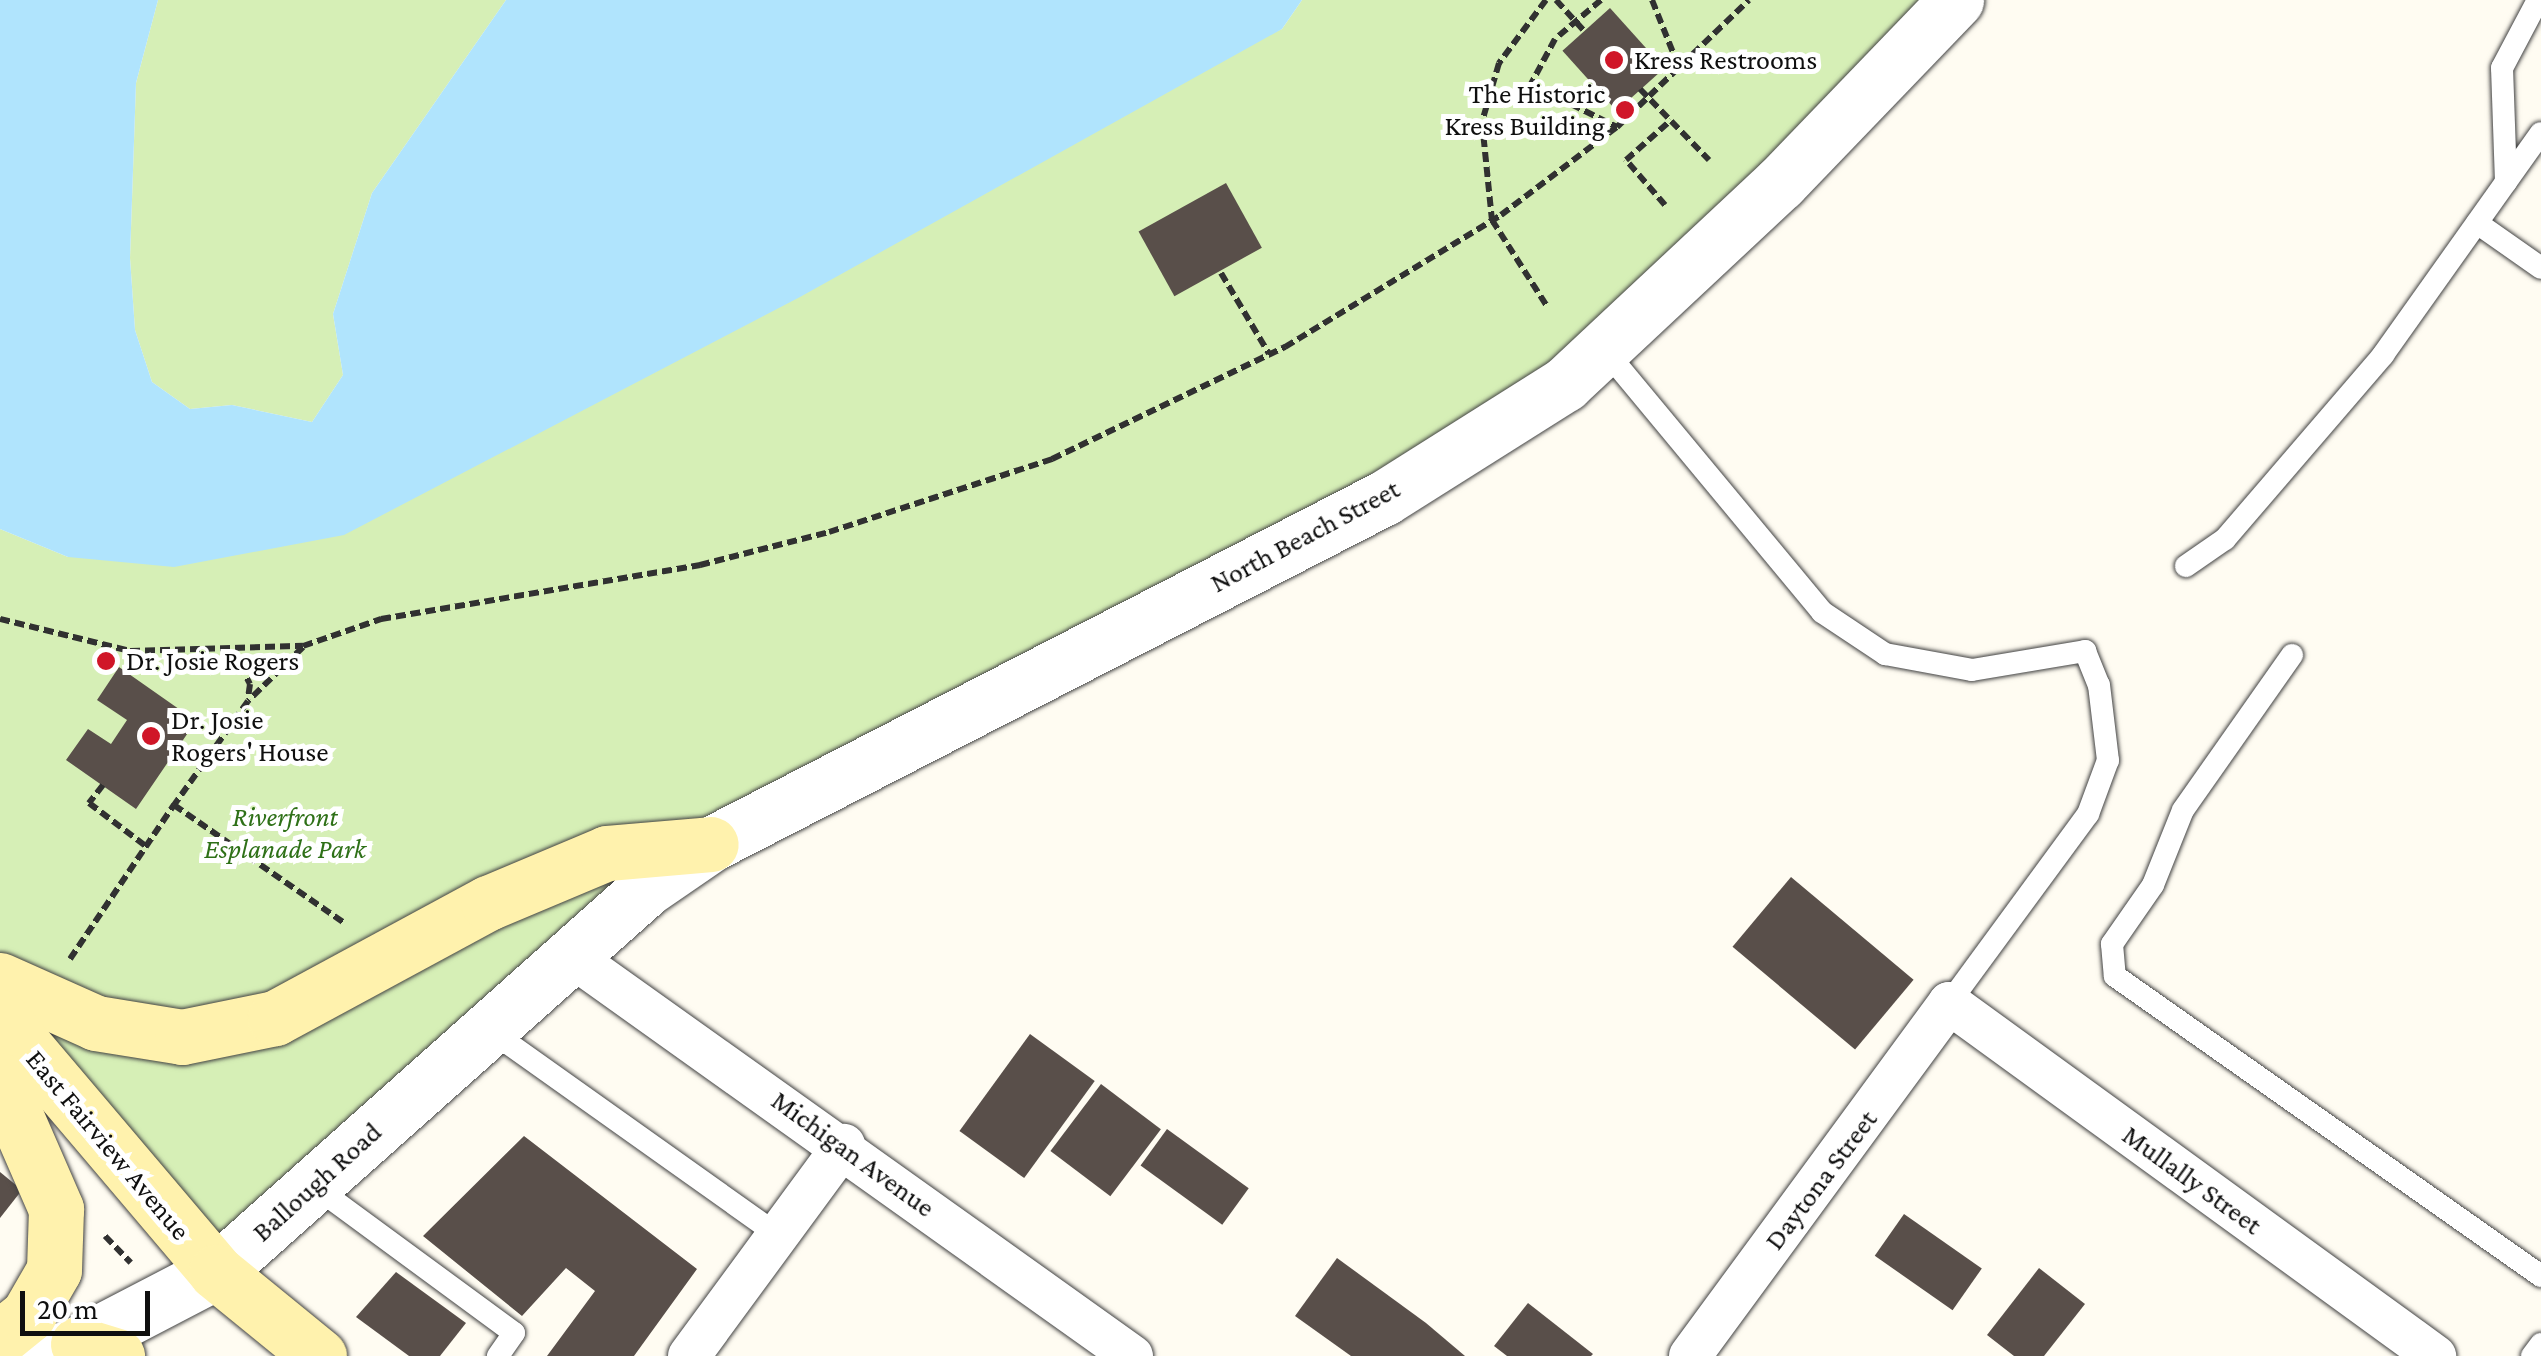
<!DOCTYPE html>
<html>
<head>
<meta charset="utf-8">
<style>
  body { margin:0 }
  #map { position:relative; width:2541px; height:1356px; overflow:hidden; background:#fffcf2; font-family:"Crimson Pro",serif }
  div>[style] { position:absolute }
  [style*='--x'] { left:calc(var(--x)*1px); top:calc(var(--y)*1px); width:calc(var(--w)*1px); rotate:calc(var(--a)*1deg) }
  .green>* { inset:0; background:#d6efb6 }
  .water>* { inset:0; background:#b0e4fd }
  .building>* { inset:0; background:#594f4a; transform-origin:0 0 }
  .path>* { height:6px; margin-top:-3px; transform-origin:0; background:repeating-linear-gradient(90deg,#313131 0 10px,transparent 0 15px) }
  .roads { filter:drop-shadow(0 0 2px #424242) drop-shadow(0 0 2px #424242) }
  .service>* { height:22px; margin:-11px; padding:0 11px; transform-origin:11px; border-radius:11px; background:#fff }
  .minor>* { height:42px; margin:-21px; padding:0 21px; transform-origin:21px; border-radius:21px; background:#fff }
  .tertiary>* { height:55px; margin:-27.5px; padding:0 27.5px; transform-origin:27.5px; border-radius:27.5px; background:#fff }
  .secondary>* { height:55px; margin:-27.5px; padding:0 27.5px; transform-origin:27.5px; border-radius:27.5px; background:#fff2ad }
  .dots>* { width:28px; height:28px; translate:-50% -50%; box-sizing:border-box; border:5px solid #fff; border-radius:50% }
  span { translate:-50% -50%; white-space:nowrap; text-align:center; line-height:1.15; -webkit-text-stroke:10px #fff; paint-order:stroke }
  .poi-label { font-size:28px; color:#0f0f0f }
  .left { translate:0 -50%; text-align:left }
  .right { translate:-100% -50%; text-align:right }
  .street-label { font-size:28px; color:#0f0f0f }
  .park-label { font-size:28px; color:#2e7017; font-style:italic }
  .scale { position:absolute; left:20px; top:1291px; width:130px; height:45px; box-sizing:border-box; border:5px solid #0f0f0f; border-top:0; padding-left:12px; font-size:30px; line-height:35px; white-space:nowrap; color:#0f0f0f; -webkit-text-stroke:8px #fff; paint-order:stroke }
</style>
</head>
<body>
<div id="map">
  <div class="green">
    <i style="clip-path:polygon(158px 0,506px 0,372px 193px,333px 314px,343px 375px,312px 422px,232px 405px,190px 409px,152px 382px,135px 330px,130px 258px,136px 83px)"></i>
    <i style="clip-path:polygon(1302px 0,1956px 0,1565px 384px,769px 809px,216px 1272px,0 1017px,0 529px,68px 557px,1282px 29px)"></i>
  </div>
  <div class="water">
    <i style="clip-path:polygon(0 0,158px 0,136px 83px,130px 258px,135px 330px,152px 382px,190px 409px,232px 405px,312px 422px,343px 375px,333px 314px,372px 193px,506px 0,1302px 0,1282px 29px,800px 297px,344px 535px,174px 567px,68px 557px,0 529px)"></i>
  </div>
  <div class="building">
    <i style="left:1610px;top:8px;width:81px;height:64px;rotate:48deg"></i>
    <i style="left:1226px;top:183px;width:74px;height:100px;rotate:61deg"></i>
    <i style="clip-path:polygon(119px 667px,196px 721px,136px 809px,66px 760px,88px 729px,111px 744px,127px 720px,97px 700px)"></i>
    <i style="left:1791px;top:877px;width:160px;height:91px;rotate:40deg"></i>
    <i style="left:1030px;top:1034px;width:80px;height:120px;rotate:36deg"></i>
    <i style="left:1101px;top:1084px;width:75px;height:84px;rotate:37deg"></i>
    <i style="left:1167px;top:1129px;width:101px;height:45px;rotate:36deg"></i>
    <i style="clip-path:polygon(524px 1136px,697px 1269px,634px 1356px,547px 1356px,595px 1291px,566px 1268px,522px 1316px,423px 1236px)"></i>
    <i style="clip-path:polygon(0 1172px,22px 1190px,0 1218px)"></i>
    <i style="left:1904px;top:1214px;width:95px;height:51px;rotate:35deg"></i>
    <i style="clip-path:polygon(1337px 1258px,1426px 1323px,1465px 1356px,1351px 1356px,1295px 1316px)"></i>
    <i style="clip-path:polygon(2039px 1268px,2085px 1304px,2044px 1356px,2014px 1356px,1987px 1335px)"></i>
    <i style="clip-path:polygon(396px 1272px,466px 1323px,440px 1356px,409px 1356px,356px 1317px)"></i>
    <i style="clip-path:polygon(1528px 1303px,1593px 1354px,1591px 1356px,1507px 1356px,1494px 1346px)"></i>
  </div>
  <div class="path">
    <i style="--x:1546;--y:0;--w:79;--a:126.7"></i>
    <i style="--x:1499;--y:63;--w:61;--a:106.1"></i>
    <i style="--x:1482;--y:122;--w:99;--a:84.2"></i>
    <i style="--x:1492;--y:220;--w:104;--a:57.5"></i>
    <i style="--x:1556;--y:0;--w:43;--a:47.8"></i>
    <i style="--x:1601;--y:0;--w:60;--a:139.7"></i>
    <i style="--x:1555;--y:39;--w:51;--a:118.1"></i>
    <i style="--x:1531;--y:84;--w:96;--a:26.6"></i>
    <i style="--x:1652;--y:0;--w:75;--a:68.2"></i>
    <i style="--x:1640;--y:89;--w:99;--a:45.8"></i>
    <i style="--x:1665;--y:205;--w:60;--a:-130.9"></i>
    <i style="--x:1626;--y:160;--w:60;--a:-41.6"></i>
    <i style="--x:1221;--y:273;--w:94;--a:59.3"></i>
    <i style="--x:0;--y:619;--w:134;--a:13.8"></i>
    <i style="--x:130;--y:651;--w:173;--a:-1.7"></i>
    <i style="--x:303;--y:646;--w:83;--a:-19.1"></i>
    <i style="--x:381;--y:619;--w:324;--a:-9.6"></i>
    <i style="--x:700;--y:565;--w:133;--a:-14.3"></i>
    <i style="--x:829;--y:532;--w:235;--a:-18.1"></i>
    <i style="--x:1052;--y:459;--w:259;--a:-25.7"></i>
    <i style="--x:1285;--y:347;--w:253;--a:-31.4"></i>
    <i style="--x:1501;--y:215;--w:146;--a:-37.2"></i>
    <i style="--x:1617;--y:127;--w:183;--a:-43.9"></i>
    <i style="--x:303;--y:647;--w:77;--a:135.5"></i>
    <i style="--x:248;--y:701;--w:128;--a:125.4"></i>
    <i style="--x:174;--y:805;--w:209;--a:34.7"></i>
    <i style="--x:233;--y:652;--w:36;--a:62"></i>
    <i style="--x:250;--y:684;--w:15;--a:98"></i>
    <i style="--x:103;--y:785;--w:23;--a:128"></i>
    <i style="--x:89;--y:803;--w:73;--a:37.2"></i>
    <i style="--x:70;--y:959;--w:186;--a:-56"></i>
    <i style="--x:105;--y:1236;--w:37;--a:46"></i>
  </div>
  <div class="roads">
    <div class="service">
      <i style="--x:2506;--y:182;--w:114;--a:-92"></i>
      <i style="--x:2502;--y:68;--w:77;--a:-62.1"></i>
      <i style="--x:2477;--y:223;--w:78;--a:35.1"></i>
      <i style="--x:1603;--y:348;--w:343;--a:50.3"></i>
      <i style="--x:1822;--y:612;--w:76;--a:33.7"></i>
      <i style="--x:1885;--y:654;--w:88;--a:10.4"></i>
      <i style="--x:1972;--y:670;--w:115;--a:-9.5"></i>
      <i style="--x:2085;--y:651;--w:37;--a:68"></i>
      <i style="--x:2099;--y:685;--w:76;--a:83.2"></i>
      <i style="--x:2108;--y:760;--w:58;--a:110.3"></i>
      <i style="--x:2088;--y:814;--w:235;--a:126.3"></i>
      <i style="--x:2186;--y:566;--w:47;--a:-34.7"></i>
      <i style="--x:2225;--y:539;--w:243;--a:-49.3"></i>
      <i style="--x:2383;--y:355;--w:272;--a:-54.6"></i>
      <i style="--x:2292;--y:655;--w:189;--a:125.1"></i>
      <i style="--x:2183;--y:810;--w:81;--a:111.8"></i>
      <i style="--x:2153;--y:885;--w:72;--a:124.8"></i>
      <i style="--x:2112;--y:944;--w:32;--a:85"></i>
      <i style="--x:2115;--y:976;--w:521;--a:35.15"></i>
      <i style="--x:488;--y:1029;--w:356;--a:35.4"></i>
      <i style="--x:314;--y:1186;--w:248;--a:36.3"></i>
      <i style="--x:514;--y:1333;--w:28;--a:125"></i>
      <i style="--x:2532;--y:1356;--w:15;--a:-53"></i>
    </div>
    <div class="minor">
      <i style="--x:571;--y:956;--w:689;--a:35.49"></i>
      <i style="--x:689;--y:1356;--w:262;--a:-53.7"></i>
      <i style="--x:1690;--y:1356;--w:438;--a:-53.7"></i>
      <i style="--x:1949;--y:1003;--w:601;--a:35.99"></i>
    </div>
    <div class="tertiary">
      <i style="--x:32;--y:1356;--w:39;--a:-12"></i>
      <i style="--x:70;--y:1348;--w:165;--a:-27.5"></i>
      <i style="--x:216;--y:1272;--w:577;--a:-41.7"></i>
      <i style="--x:647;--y:888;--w:78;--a:-34.5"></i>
      <i style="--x:711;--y:844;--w:757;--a:-27.21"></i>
      <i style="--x:1384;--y:498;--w:214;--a:-32.2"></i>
      <i style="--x:1565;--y:384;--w:294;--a:-43.1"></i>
      <i style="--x:1780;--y:183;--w:254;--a:-46.1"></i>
    </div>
    <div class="secondary">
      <i style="--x:0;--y:980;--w:105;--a:24.1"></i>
      <i style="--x:96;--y:1023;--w:87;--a:9.2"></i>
      <i style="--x:182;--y:1037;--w:95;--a:-11.5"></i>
      <i style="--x:275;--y:1018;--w:242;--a:-28.4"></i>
      <i style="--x:488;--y:903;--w:129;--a:-22.8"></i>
      <i style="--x:607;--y:853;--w:104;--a:-4.9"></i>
      <i style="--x:0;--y:1017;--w:334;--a:49.7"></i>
      <i style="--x:216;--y:1272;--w:133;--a:39.2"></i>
      <i style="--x:0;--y:1080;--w:141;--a:66.5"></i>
      <i style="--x:56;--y:1209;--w:61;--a:91.9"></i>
      <i style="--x:54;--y:1270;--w:52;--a:120"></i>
      <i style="--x:28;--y:1315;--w:36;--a:141"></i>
      <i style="--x:78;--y:1344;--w:41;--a:17.1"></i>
    </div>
  </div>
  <div class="dots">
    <i style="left:1614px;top:60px;background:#d01628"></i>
    <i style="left:1625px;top:110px;background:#d01628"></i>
    <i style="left:106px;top:661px;background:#d01628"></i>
    <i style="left:151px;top:736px;background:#d01628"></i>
  </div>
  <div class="poi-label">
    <span class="left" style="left:1634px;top:60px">Kress Restrooms</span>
    <span class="right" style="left:1605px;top:110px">The Historic<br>Kress Building</span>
    <span class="left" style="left:126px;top:661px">Dr. Josie Rogers</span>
    <span class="left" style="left:171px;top:736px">Dr. Josie<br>Rogers' House</span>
  </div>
  <div class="street-label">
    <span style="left:1305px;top:536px;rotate:-28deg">North Beach Street</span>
    <span style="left:108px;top:1145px;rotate:50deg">East Fairview Avenue</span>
    <span style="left:853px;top:1154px;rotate:36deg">Michigan Avenue</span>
    <span style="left:1821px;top:1180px;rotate:-53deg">Daytona Street</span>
    <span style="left:2192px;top:1180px;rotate:36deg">Mullally Street</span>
    <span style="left:317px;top:1182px;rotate:-42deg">Ballough Road</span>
  </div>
  <div class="park-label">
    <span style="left:285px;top:833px">Riverfront<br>Esplanade Park</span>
  </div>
  <div class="scale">20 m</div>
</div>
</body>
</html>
